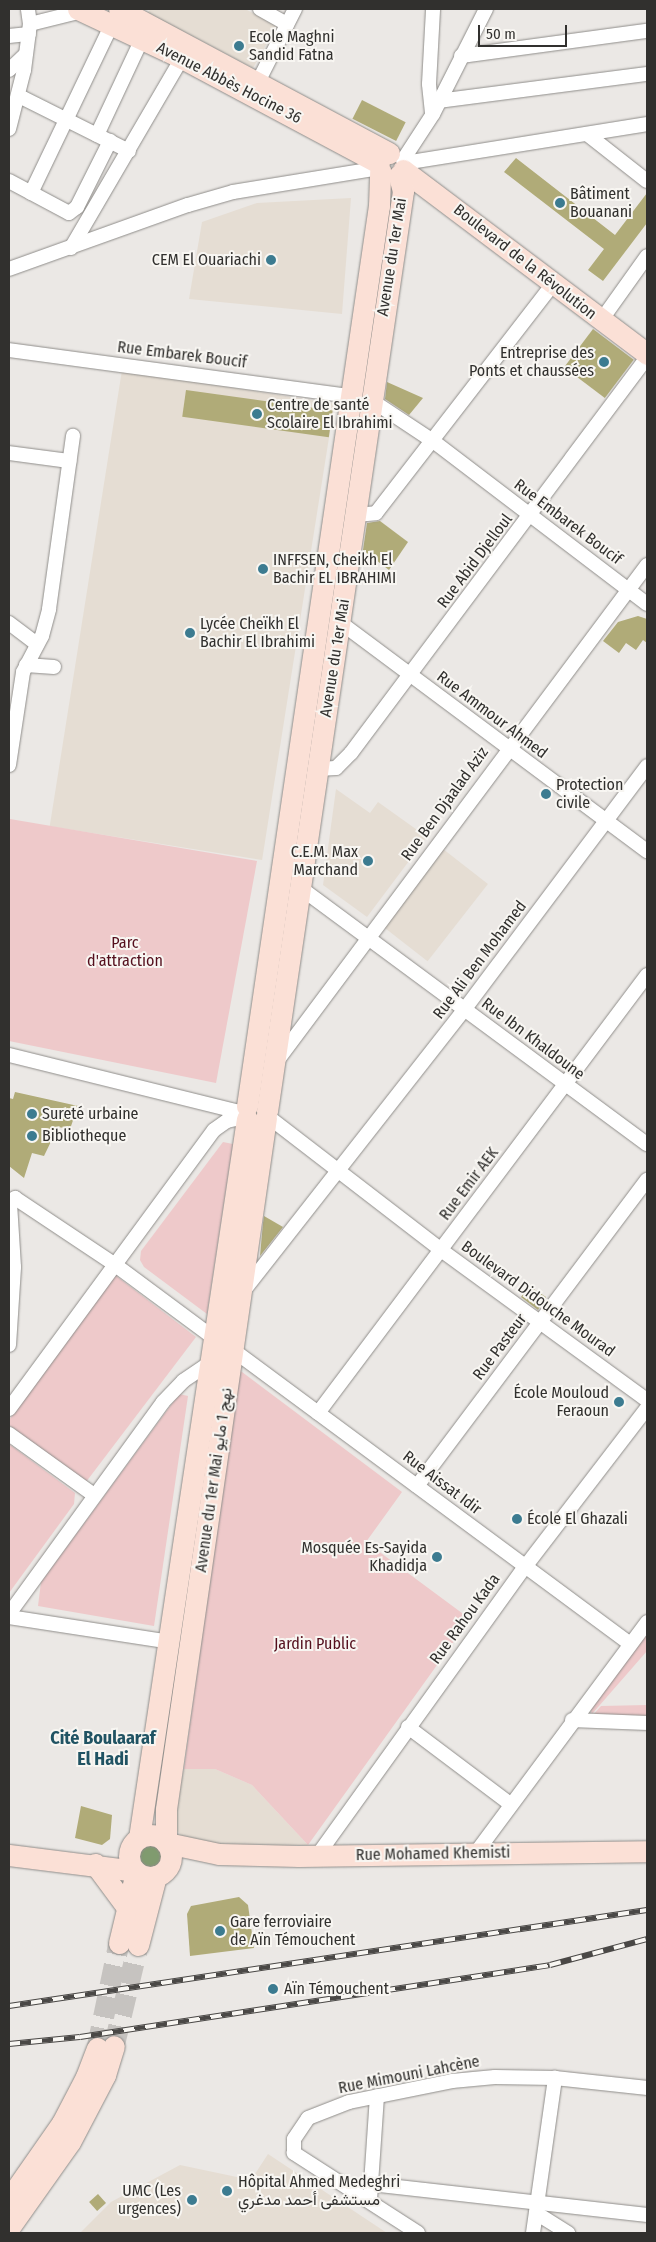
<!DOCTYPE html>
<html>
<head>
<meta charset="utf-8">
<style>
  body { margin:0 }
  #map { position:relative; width:656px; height:2242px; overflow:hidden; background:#ebe8e5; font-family:"Fira Sans Condensed",Vazirmatn,sans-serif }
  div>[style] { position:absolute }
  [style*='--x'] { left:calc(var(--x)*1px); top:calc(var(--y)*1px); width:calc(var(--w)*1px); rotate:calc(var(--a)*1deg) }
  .built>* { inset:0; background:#e5ddd3; transform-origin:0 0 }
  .green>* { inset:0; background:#eec9ca }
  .water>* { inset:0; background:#809b6f }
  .round { border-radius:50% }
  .building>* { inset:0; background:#b0ab78; transform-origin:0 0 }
  .primary-tunnel>* { height:21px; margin-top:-10.5px; transform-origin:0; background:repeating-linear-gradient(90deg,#c6c3c0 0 21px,transparent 0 32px) }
  .roads { filter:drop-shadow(0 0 1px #8f8d8a) drop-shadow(0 0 1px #8f8d8a) }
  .street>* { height:14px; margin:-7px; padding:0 7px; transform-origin:7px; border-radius:7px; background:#fff }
  .primary>* { height:21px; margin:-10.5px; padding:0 10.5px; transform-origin:10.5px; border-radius:10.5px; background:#fbe0d6 }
  .primary>.ring { margin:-10.5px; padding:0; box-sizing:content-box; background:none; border:21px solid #fbe0d6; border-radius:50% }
  .rail>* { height:5.5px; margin-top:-2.75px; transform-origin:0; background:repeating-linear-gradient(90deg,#f8f6f2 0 11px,#4a4846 0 22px); box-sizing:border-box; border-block:1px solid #4a4846 }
  .dots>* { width:14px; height:14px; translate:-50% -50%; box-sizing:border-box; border:2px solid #f8f6f2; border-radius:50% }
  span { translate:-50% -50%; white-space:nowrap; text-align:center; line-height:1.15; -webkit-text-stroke:4px #f8f6f2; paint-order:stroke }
  .poi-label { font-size:16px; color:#31302e }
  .left { translate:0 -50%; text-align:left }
  .right { translate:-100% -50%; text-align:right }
  .street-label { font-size:16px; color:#31302e }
  .park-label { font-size:16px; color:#540f1d }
  .neighbourhood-label { font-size:18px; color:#205363; font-weight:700 }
  .frame { position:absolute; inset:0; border:10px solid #31302e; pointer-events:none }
  .scale { position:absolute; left:478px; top:25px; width:89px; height:22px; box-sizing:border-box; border:2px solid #31302e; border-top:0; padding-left:6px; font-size:15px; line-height:18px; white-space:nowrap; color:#31302e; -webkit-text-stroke:4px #f8f6f2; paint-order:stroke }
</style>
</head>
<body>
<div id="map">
  <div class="built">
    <i style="clip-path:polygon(150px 9px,245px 9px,277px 25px,253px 68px,148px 13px)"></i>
    <i style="clip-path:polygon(351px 198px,342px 314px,189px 299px,202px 222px,257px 203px)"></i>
    <i style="left:122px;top:370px;width:215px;height:462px;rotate:9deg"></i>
    <i style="clip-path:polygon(336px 789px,370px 813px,378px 802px,427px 837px,367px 917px,323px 885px)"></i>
    <i style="left:443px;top:849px;width:57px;height:98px;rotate:38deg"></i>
    <i style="clip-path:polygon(184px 1769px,215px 1769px,252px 1785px,308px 1845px,229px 1848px,187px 1842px,171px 1824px)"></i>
    <i style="clip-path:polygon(268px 2154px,387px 2233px,80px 2233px,111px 2202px,180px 2165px,251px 2180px)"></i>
  </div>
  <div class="green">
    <i style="clip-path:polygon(10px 819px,257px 861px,216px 1083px,9px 1041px)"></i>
    <i style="clip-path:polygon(223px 1142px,233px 1144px,207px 1314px,144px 1267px,140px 1260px,141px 1251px)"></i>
    <i style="clip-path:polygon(115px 1275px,196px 1337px,86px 1482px,9px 1425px,9px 1420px)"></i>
    <i style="clip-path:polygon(238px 1369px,402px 1492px,366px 1542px,470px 1619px,308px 1845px,252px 1785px,215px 1769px,184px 1769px)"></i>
    <i style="clip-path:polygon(179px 1394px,188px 1396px,154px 1626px,38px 1606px,41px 1582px)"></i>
    <i style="clip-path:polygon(9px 1444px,75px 1493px,74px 1504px,9px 1593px)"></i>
    <i style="clip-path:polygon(647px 1631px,647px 1651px,592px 1714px,590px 1707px)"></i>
    <i style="clip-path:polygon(647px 1705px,647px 1721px,592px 1716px,601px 1706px)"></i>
  </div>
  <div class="water">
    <i class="round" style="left:135px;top:1843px;width:30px;height:30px"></i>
  </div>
  <div class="building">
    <i style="left:362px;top:100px;width:49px;height:21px;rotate:27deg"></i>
    <i style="clip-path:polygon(516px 158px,615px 235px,647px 193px,647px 223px,603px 281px,588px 270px,604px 249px,504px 172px)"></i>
    <i style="left:593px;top:329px;width:51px;height:48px;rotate:37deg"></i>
    <i style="clip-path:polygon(387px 382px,423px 398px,409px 415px,385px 399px)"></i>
    <i style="left:186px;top:390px;width:148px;height:27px;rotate:8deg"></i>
    <i style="clip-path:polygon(380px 521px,408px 542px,389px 570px,363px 550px,367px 523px)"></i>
    <i style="clip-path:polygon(638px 616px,647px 619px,647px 643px,643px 640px,636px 650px,626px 643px,619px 653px,603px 641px,618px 622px)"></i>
    <i style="clip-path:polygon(15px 1092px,78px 1106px,70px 1129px,58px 1127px,44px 1156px,32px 1153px,24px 1178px,9px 1166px,9px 1098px,13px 1099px)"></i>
    <i style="clip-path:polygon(264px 1216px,283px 1227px,260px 1256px,263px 1223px)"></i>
    <i style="clip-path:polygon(529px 1286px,546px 1297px,538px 1310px,521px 1297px)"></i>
    <i style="clip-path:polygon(81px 1806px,112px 1815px,110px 1839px,102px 1845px,75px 1838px)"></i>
    <i style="clip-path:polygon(239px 1897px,248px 1905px,254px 1948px,190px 1956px,187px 1914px,191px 1906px)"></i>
    <i style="left:98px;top:2194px;width:12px;height:12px;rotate:48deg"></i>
  </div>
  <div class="primary-tunnel">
    <i style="--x:114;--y:2046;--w:104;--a:-76.6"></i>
    <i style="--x:97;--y:2048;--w:107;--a:-78.2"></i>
  </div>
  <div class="roads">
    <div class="street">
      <i style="--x:260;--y:9;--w:31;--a:29"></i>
      <i style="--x:30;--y:24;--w:54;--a:-14"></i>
      <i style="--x:9;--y:36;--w:20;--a:-6"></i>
      <i style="--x:461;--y:56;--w:188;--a:-7.7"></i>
      <i style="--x:9;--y:70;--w:21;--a:-43"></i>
      <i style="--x:259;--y:80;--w:80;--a:-63.1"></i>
      <i style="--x:19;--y:96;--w:123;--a:26.6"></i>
      <i style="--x:438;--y:101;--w:211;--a:-7.4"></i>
      <i style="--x:432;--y:113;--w:29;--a:-96"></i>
      <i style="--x:429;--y:84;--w:75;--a:-86.9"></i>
      <i style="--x:9;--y:129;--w:61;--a:-75.7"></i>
      <i style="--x:24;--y:70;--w:46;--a:-82.6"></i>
      <i style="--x:30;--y:24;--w:15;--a:-98"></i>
      <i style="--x:587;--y:134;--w:76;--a:38.1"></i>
      <i style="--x:97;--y:135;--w:106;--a:-64.9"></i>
      <i style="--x:403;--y:160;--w:55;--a:-56.9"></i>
      <i style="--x:433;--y:114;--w:118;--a:-63.2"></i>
      <i style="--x:404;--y:163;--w:246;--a:-9.1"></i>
      <i style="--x:9;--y:181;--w:68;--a:28.1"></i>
      <i style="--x:69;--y:213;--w:10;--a:-37"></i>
      <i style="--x:77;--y:207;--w:74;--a:-63.4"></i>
      <i style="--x:31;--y:193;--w:187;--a:-64.4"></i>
      <i style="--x:71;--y:248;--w:220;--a:-59.7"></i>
      <i style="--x:9;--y:269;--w:190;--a:-19.7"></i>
      <i style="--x:188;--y:205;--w:47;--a:-16.1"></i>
      <i style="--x:233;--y:192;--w:148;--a:-9.3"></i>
      <i style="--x:600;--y:322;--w:81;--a:-54.5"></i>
      <i style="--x:9;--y:350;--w:345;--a:7.7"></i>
      <i style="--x:371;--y:400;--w:74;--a:33.5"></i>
      <i style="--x:433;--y:441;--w:269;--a:37.3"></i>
      <i style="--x:9;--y:453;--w:61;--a:7.6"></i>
      <i style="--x:355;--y:515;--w:21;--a:-5"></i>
      <i style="--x:376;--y:513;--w:288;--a:-52.3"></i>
      <i style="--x:9;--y:623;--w:35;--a:37"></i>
      <i style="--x:341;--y:623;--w:382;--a:36.7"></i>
      <i style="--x:26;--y:665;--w:28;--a:4"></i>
      <i style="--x:9;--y:765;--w:94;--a:-81.4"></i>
      <i style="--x:23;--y:672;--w:41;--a:-62.2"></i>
      <i style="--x:42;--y:636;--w:28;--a:-75"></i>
      <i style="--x:49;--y:609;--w:175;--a:-82.1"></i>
      <i style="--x:318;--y:769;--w:18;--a:-3"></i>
      <i style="--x:336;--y:768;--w:21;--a:-45"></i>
      <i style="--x:351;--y:753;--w:494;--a:-53.2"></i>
      <i style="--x:302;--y:889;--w:429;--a:36.5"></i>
      <i style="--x:9;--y:1055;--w:242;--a:13.9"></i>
      <i style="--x:277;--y:1061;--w:619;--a:-53.28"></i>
      <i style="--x:266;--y:1115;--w:221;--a:37.6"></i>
      <i style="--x:441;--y:1250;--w:255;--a:36.1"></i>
      <i style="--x:242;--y:1293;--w:360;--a:-51.9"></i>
      <i style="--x:464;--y:1010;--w:305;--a:-53.1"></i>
      <i style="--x:9;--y:1345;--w:78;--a:-86.3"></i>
      <i style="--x:14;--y:1267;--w:63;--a:-93.6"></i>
      <i style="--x:10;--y:1204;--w:8;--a:-50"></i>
      <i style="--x:15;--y:1198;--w:119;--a:33.7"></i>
      <i style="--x:114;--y:1264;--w:124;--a:36.5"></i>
      <i style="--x:233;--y:1350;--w:494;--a:36.5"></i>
      <i style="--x:9;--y:1409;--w:346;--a:-53.7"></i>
      <i style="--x:214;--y:1130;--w:16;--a:-35"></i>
      <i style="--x:227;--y:1121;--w:18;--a:-13"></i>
      <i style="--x:318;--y:1413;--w:548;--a:-53.09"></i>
      <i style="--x:9;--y:1434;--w:105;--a:35.7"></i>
      <i style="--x:417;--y:1486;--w:383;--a:-53.1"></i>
      <i style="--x:9;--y:1614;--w:262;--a:-54"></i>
      <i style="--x:163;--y:1402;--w:29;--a:-46"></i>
      <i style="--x:183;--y:1381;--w:32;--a:-34"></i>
      <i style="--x:9;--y:1617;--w:163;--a:8.8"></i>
      <i style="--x:572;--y:1720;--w:75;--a:2.3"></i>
      <i style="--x:408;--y:1727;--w:128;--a:37"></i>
      <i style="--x:475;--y:1854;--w:289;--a:-53.4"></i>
      <i style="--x:317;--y:1856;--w:356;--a:-54.3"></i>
      <i style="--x:525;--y:1567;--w:200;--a:-52.5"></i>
      <i style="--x:371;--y:2184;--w:88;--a:-86.1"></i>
      <i style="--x:370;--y:2200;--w:16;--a:-86"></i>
      <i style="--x:371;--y:2184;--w:278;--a:6.4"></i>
      <i style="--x:536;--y:2213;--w:38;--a:32"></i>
      <i style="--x:418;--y:2233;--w:148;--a:-147.2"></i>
      <i style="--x:294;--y:2153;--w:14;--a:-90"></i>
      <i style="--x:294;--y:2139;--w:25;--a:-56"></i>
      <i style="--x:308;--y:2118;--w:44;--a:-21.3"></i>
      <i style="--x:349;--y:2102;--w:105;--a:-11.5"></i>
      <i style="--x:452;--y:2081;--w:43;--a:-5.3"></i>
      <i style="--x:495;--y:2077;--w:60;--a:1"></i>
      <i style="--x:555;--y:2078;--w:93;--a:6.2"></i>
      <i style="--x:533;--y:2233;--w:157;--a:-81.9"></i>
    </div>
    <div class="primary">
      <i style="--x:78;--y:9;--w:115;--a:25.2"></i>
      <i style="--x:182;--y:58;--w:223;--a:28.1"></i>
      <i style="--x:119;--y:9;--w:306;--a:28.1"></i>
      <i style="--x:403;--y:170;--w:306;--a:37"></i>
      <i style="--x:247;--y:1106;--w:910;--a:-81.66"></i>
      <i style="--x:379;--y:206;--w:35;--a:-88"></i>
      <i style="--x:267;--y:1111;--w:930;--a:-81.59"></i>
      <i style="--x:403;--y:191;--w:16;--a:-105"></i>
      <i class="ring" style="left:129px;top:1835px;width:21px;height:21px"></i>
      <i style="--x:139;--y:1838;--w:727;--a:-81.46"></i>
      <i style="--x:166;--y:1843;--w:34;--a:-90"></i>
      <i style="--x:166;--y:1809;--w:698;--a:-81.77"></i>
      <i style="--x:167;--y:1843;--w:53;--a:11.9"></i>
      <i style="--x:219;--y:1854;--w:80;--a:1.4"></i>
      <i style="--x:299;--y:1856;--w:348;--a:-0.8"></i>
      <i style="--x:9;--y:1855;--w:127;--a:7.2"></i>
      <i style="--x:95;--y:1864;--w:52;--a:53.6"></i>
      <i style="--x:119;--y:1943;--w:73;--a:-76.5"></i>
      <i style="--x:138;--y:1945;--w:71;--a:-75.4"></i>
      <i style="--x:9;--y:2199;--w:93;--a:-55.1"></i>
      <i style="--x:62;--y:2123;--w:52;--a:-62.4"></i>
      <i style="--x:86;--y:2077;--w:31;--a:-69"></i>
      <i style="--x:9;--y:2228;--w:105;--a:-54.7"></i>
      <i style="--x:70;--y:2142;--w:76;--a:-62.4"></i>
      <i style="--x:105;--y:2075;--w:30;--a:-73"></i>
    </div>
  </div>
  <div class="rail">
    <i style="--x:9;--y:2006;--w:645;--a:-8.56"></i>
    <i style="--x:9;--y:2044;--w:71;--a:-5.6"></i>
    <i style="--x:80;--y:2037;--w:475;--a:-8.7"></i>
    <i style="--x:550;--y:1965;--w:100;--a:-15"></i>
  </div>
  <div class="dots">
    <i style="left:239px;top:46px;background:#3c7b90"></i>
    <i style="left:560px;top:203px;background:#3c7b90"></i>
    <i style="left:271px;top:260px;background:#3c7b90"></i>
    <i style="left:604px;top:362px;background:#3c7b90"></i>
    <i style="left:257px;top:414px;background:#3c7b90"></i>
    <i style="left:263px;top:569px;background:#3c7b90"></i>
    <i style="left:190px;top:633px;background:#3c7b90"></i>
    <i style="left:546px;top:794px;background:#3c7b90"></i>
    <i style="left:368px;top:861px;background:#3c7b90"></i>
    <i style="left:32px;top:1114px;background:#3c7b90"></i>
    <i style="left:32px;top:1136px;background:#3c7b90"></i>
    <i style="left:619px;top:1402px;background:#3c7b90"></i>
    <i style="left:517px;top:1519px;background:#3c7b90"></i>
    <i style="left:437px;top:1557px;background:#3c7b90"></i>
    <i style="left:220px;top:1931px;background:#3c7b90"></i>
    <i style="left:273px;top:1989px;background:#3c7b90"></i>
    <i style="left:227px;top:2191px;background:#3c7b90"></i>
    <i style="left:192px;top:2200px;background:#3c7b90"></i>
  </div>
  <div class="poi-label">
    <span class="left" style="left:249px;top:46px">Ecole Maghni<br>Sandid Fatna</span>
    <span class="left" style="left:570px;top:203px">Bâtiment<br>Bouanani</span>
    <span class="right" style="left:261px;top:260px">CEM El Ouariachi</span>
    <span class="right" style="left:594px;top:362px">Entreprise des<br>Ponts et chaussées</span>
    <span class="left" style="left:267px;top:414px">Centre de santé<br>Scolaire El Ibrahimi</span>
    <span class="left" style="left:273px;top:569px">INFFSEN, Cheikh El<br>Bachir EL IBRAHIMI</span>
    <span class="left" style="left:200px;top:633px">Lycée Cheïkh El<br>Bachir El Ibrahimi</span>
    <span class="left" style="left:556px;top:794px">Protection<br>civile</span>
    <span class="right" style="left:358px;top:861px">C.E.M. Max<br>Marchand</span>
    <span class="left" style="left:42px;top:1114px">Sureté urbaine</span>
    <span class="left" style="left:42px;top:1136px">Bibliotheque</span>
    <span class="right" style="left:609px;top:1402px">École Mouloud<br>Feraoun</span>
    <span class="left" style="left:527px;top:1519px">École El Ghazali</span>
    <span class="right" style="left:427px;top:1557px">Mosquée Es-Sayida<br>Khadidja</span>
    <span class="left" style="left:230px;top:1931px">Gare ferroviaire<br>de Aïn Témouchent</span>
    <span class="left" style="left:284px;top:1989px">Aïn Témouchent</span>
    <span class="left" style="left:238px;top:2191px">Hôpital Ahmed Medeghri<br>مستشفى أحمد مدغري</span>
    <span class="right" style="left:181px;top:2200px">UMC (Les<br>urgences)</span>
  </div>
  <div class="street-label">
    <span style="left:229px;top:83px;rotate:27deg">Avenue Abbès Hocine 36</span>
    <span style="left:392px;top:257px;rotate:-81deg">Avenue du 1er Mai</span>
    <span style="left:525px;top:262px;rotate:38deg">Boulevard de la Révolution</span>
    <span style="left:182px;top:355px;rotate:7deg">Rue Embarek Boucif</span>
    <span style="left:568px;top:522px;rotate:37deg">Rue Embarek Boucif</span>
    <span style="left:475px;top:561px;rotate:-53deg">Rue Abid Djelloul</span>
    <span style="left:335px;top:658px;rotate:-81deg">Avenue du 1er Mai</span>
    <span style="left:492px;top:715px;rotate:37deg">Rue Ammour Ahmed</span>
    <span style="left:445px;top:804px;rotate:-54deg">Rue Ben Djaalad Aziz</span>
    <span style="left:480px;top:960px;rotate:-53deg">Rue Ali Ben Mohamed</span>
    <span style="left:533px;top:1039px;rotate:37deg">Rue Ibn Khaldoune</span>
    <span style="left:469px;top:1184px;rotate:-53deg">Rue Emir AEK</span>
    <span style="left:538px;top:1299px;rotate:36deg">Boulevard Didouche Mourad</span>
    <span style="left:500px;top:1347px;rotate:-53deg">Rue Pasteur</span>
    <span style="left:214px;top:1480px;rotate:-82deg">Avenue du 1er Mai نهج 1 مايو</span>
    <span style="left:442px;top:1483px;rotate:37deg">Rue Aissat Idir</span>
    <span style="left:465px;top:1619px;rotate:-54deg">Rue Rahou Kada</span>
    <span style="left:433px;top:1854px;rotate:-1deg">Rue Mohamed Khemisti</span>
    <span style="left:409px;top:2075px;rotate:-11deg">Rue Mimouni Lahcène</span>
  </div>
  <div class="park-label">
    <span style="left:125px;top:952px">Parc<br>d'attraction</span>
    <span style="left:315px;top:1644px">Jardin Public</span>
  </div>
  <div class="neighbourhood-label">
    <span style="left:103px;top:1749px">Cité Boulaaraf<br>El Hadi</span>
  </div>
  <div class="frame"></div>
  <div class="scale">50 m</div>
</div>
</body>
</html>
